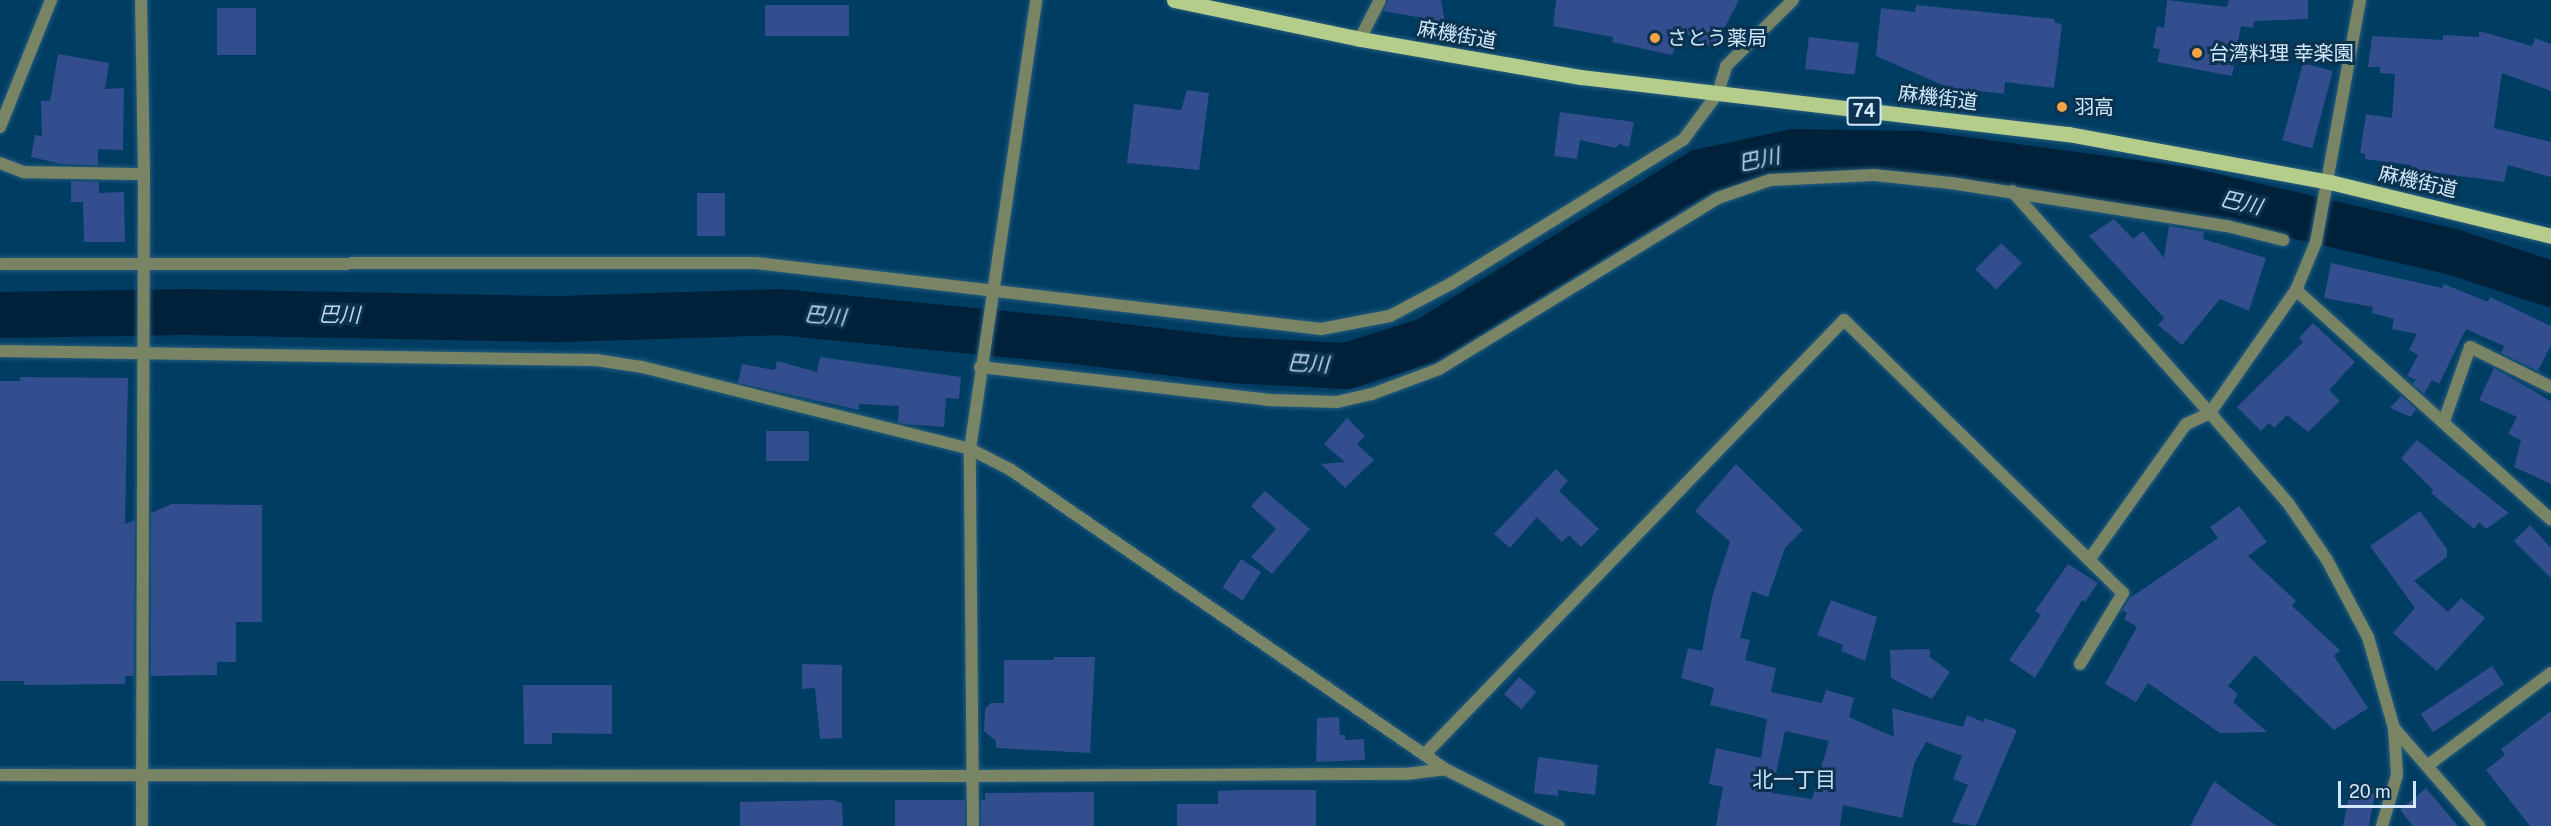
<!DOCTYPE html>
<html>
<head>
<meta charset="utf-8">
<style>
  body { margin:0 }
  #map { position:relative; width:2551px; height:826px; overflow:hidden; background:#003d63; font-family:"Public Sans","Noto Sans JP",sans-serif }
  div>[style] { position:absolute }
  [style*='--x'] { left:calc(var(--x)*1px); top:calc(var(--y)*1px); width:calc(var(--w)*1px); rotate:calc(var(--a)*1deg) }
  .river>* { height:46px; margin:-23px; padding:0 23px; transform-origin:23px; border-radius:23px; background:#00213a }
  .building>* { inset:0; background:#324e8e; transform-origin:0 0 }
  .roads { filter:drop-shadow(0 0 2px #265c7e) drop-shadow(0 0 2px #265c7e) }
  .street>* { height:12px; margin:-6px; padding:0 6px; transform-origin:6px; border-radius:6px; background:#788464 }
  .primary>* { height:15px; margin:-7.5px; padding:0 7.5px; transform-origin:7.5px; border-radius:7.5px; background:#b5cd8a }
  .dots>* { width:16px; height:16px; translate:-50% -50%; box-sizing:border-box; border:3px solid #0b324e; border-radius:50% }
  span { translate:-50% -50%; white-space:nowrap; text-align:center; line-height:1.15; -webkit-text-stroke:6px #0b324e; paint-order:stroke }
  .shield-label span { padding:2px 4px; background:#0b324e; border:2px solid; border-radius:4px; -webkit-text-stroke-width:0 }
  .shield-label { font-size:18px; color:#d3e8fa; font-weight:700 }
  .street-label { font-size:20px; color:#d3e8fa }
  .poi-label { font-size:20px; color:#d3e8fa }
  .left { translate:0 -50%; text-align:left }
  .water-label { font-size:21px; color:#c0d6ea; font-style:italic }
  .neighbourhood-label { font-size:21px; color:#c6e1f9 }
  .scale { position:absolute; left:2338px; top:781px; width:78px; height:27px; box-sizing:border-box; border:3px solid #d3e8fa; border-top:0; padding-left:8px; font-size:18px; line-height:21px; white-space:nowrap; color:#d3e8fa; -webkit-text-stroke:4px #0b324e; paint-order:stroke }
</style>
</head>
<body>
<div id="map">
  <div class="river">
    <i style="--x:0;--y:315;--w:186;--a:-0.9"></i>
    <i style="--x:186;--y:312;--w:375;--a:1.1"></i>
    <i style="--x:561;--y:319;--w:219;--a:-1.8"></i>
    <i style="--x:780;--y:312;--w:289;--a:5.6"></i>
    <i style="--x:1068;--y:340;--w:165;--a:7"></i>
    <i style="--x:1232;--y:360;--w:114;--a:3"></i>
    <i style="--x:1346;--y:366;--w:84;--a:-17.4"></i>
    <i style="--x:1426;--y:341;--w:323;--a:-31.6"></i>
    <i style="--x:1701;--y:172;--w:95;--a:-12.1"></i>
    <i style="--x:1794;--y:152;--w:126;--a:0.9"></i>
    <i style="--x:1920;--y:154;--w:267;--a:7.7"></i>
    <i style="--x:2185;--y:190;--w:275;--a:13"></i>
    <i style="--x:2453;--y:252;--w:103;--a:18.1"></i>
  </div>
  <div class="building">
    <i style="clip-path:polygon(1388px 0,1441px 0,1445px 22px,1383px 11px)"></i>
    <i style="clip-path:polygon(1556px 0,1739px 0,1714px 48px,1683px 32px,1672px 55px,1612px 42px,1613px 37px,1553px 26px)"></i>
    <i style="clip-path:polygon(2167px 0,2227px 7px,2229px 0,2308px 0,2308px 19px,2254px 21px,2253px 28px,2241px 26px,2232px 76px,2157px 62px,2160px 49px,2153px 48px,2157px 26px,2164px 28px)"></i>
    <i style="left:765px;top:5px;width:84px;height:31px"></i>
    <i style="clip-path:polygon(1916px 5px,2055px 19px,2054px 22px,2062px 25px,2054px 88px,2005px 82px,2004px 94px,1947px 87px,1876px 56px,1881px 8px,1915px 12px)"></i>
    <i style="left:217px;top:8px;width:39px;height:47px"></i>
    <i style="clip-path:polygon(2479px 31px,2532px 46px,2535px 38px,2551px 44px,2551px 91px,2502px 73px,2494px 128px,2551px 142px,2551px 177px,2508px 165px,2504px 182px,2410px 169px,2411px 165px,2365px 159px,2365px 154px,2360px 153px,2366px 114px,2392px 118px,2395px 74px,2380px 73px,2380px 67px,2368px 67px,2372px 36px,2443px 40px,2443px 35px,2479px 37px)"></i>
    <i style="left:1809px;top:37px;width:50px;height:32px;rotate:7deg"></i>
    <i style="clip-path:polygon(58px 54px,109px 63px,105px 89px,124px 88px,123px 150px,98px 149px,98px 165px,61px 164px,31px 157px,35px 135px,42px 136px,41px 101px,50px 101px)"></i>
    <i style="left:2303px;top:63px;width:31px;height:80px;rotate:15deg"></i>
    <i style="clip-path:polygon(1187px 90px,1209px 93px,1199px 170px,1127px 163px,1134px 104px,1181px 110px)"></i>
    <i style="clip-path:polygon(1560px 112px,1634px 122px,1629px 147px,1619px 144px,1616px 148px,1580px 140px,1577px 159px,1554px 156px)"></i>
    <i style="clip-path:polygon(71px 181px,99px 182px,99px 193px,124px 192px,125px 242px,84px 242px,83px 202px,71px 202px)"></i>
    <i style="left:697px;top:193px;width:28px;height:43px"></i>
    <i style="clip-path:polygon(2114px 219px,2133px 239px,2143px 231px,2164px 258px,2169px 226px,2204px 232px,2203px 239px,2266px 258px,2249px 311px,2220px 299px,2182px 345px,2158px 325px,2164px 318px,2089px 236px)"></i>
    <i style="left:2001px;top:243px;width:29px;height:37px;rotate:44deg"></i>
    <i style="clip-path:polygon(2331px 263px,2442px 288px,2444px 284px,2488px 302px,2490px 297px,2551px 326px,2551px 345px,2538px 371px,2501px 353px,2504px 346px,2466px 329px,2439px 384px,2432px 380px,2424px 394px,2412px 384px,2416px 380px,2407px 376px,2418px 355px,2409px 350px,2417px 334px,2392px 329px,2394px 319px,2372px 313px,2373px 307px,2324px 298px)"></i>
    <i style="clip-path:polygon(2313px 323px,2355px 362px,2329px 390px,2340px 401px,2308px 432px,2287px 415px,2274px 428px,2269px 423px,2261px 431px,2237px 407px,2303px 342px,2299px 338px)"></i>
    <i style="clip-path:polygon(820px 357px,961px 377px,959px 399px,946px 398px,944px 427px,904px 424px,898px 422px,899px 406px,859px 404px,859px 410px,738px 383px,742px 364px,775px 370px,777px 361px,817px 372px)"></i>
    <i style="clip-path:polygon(2494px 368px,2551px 401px,2551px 484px,2514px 467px,2521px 440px,2508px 434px,2517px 417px,2479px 400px)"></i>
    <i style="clip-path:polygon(20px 377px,128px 378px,125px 524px,135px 520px,134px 676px,125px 676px,125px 684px,24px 685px,24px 681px,0 681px,0 381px,20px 381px)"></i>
    <i style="clip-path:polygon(2401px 396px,2416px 409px,2411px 417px,2390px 408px)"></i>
    <i style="clip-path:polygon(1347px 418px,1365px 436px,1357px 444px,1374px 460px,1345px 488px,1321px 464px,1345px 462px,1324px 444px)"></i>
    <i style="left:809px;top:431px;width:30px;height:43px;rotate:90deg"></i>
    <i style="clip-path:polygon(2417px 440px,2495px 502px,2509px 513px,2486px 529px,2479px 522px,2474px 529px,2431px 493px,2433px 490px,2401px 458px)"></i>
    <i style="clip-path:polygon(evenodd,1736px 464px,1803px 530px,1785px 548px,1768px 597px,1752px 591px,1740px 638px,1750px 640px,1745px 660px,1776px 668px,1771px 692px,1822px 703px,1826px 690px,1854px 698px,1849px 717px,1894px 737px,1892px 708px,1963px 727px,1967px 715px,1983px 722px,1985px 718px,2017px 730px,1976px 826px,1952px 822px,1968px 785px,1953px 779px,1962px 756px,1926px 742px,1914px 764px,1902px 818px,1843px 805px,1840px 826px,1716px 826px,1723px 787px,1709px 784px,1716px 748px,1761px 758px,1767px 719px,1710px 705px,1714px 688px,1681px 678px,1688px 648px,1702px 651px,1712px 597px,1730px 542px,1695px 511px,1736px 464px,1785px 731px,1829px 741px,1812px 799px,1772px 793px,1785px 731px)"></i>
    <i style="clip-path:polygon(1556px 469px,1568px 481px,1559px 491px,1599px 529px,1581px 547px,1569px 535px,1562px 542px,1537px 517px,1510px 548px,1494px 534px)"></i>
    <i style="clip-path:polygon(1265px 491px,1310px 529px,1272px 574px,1251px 557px,1276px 529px,1251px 506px)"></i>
    <i style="clip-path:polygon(172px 504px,262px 505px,262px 622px,236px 622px,236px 662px,217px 662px,217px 675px,151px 676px,151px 513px)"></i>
    <i style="clip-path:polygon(2239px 506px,2267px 542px,2248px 556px,2296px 601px,2292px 606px,2340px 650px,2334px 656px,2368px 708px,2334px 730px,2255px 655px,2228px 686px,2238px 694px,2233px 702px,2267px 732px,2220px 733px,2148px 683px,2136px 702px,2105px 684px,2137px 627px,2124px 619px,2127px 613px,2122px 610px,2130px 598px,2218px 538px,2210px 527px)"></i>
    <i style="clip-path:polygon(2420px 511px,2447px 549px,2447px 557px,2414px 581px,2448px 612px,2461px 598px,2485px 618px,2437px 671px,2393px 633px,2415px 608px,2370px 546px)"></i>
    <i style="clip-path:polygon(2530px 525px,2551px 548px,2551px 578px,2514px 541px)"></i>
    <i style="left:1241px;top:559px;width:24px;height:34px;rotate:33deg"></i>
    <i style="clip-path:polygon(2068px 564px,2098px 583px,2085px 602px,2082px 600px,2035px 678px,2009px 660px,2041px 615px,2035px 611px)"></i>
    <i style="clip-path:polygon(1831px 600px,1877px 617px,1865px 661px,1841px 651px,1843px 645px,1817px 635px)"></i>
    <i style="clip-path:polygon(1930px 649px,1930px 657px,1950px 672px,1932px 699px,1891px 678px,1890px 650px)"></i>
    <i style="clip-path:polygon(1054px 657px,1095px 657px,1090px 753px,996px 748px,996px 741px,984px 731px,985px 709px,991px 703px,1004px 703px,1004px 660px,1054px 660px)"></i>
    <i style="clip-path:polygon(802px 664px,842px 665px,842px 738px,820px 739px,815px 688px,802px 689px)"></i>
    <i style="left:2492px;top:666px;width:22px;height:86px;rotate:56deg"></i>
    <i style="left:1519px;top:677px;width:23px;height:23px;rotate:41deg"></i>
    <i style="clip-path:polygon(523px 685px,612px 685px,612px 734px,552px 733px,552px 744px,524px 744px)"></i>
    <i style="clip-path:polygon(2551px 711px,2551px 826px,2530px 826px,2486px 770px,2505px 755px,2501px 749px)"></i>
    <i style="clip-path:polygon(1339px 717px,1340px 735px,1345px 735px,1345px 740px,1364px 739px,1365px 760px,1316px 762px,1317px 718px)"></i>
    <i style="clip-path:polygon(1538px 757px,1598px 765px,1595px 795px,1558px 790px,1558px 796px,1534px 793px)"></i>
    <i style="clip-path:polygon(2214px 781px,2235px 797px,2277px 826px,2190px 826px)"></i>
    <i style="clip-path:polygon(2426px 788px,2458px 826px,2413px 826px,2400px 810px)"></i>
    <i style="clip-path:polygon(1241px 790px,1316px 790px,1316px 826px,1177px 826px,1177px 804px,1218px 804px,1218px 791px)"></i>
    <i style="clip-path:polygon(2350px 790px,2375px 794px,2369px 826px,2343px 826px)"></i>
    <i style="clip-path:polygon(1094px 792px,1094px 826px,981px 826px,981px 800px,985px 800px,985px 793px)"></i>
    <i style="clip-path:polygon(832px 800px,842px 803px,843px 826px,740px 826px,740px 802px)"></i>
    <i style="left:895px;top:800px;width:70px;height:26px"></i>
  </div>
  <div class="roads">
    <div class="street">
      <i style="--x:141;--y:0;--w:174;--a:89"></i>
      <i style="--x:144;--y:174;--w:652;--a:90.18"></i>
      <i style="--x:2360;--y:0;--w:246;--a:100.3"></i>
      <i style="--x:2316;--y:242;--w:52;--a:112.6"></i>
      <i style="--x:2296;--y:290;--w:150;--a:125"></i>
      <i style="--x:2210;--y:413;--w:119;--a:49.1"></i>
      <i style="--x:2288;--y:503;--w:69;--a:55.6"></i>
      <i style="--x:2327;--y:560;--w:87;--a:62"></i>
      <i style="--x:2368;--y:637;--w:95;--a:74.1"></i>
      <i style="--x:2394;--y:728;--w:47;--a:86.3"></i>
      <i style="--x:2397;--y:775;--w:53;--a:106.4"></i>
      <i style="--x:1360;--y:39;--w:44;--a:-62.9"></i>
      <i style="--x:0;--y:127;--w:137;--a:-68.1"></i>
      <i style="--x:0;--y:163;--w:26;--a:21"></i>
      <i style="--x:24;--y:172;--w:120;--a:1"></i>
      <i style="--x:2012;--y:191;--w:297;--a:48.3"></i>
      <i style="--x:2210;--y:413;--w:26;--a:155"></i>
      <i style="--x:2186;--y:424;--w:167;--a:125.5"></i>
      <i style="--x:0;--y:264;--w:756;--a:-0.08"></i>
      <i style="--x:756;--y:263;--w:569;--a:6.66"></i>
      <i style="--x:1321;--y:329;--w:70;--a:-10.7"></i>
      <i style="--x:1390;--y:316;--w:70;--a:-28"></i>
      <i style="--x:1452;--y:283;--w:272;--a:-31.8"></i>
      <i style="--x:1683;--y:140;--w:59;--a:-53.3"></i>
      <i style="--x:1718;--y:93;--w:28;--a:-73"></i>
      <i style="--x:1726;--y:66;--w:94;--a:-44.6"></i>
      <i style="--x:2296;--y:290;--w:343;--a:42"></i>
      <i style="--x:0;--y:351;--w:596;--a:0.87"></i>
      <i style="--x:596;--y:360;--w:47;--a:8.7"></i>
      <i style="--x:642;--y:367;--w:338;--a:14"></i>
      <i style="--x:970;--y:449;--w:46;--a:27.1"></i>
      <i style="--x:1011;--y:470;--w:527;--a:34.56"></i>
      <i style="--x:1445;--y:769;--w:127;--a:26.6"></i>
      <i style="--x:980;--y:367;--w:290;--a:6.5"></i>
      <i style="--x:1268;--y:400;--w:69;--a:1.7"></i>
      <i style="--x:1337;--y:402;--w:36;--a:-13"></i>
      <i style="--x:1372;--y:394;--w:72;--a:-20.5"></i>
      <i style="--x:1439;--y:369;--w:327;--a:-31.5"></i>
      <i style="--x:1718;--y:198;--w:55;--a:-19.1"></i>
      <i style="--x:1770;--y:180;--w:104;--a:-2.8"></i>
      <i style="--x:1874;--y:175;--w:77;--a:5.9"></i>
      <i style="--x:1951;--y:183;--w:279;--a:8.9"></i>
      <i style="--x:2227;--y:226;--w:58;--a:14"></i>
      <i style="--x:2444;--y:421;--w:78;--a:-70.6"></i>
      <i style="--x:2470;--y:347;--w:90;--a:26.3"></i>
      <i style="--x:2394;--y:728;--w:130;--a:49.1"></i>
      <i style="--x:1425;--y:754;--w:603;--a:-46.01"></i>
      <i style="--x:1844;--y:320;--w:390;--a:44.4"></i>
      <i style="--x:2123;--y:593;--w:83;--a:121.2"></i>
      <i style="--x:2427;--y:766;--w:155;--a:-36.9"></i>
      <i style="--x:0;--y:775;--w:973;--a:0.06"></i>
      <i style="--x:973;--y:776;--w:433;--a:-0.3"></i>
      <i style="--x:1406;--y:774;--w:39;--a:-7"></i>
      <i style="--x:973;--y:826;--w:377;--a:-90.5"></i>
      <i style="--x:970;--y:449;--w:454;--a:-81.6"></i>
    </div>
    <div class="primary">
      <i style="--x:1174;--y:0;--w:190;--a:11.8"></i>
      <i style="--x:1360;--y:39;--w:224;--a:9.8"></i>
      <i style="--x:1581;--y:77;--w:490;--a:6.7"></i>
      <i style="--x:2068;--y:134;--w:266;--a:10.4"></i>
      <i style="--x:2330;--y:182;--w:228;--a:13.7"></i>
    </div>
  </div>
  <div class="dots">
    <i style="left:1655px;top:38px;background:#f6a247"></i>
    <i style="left:2197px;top:53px;background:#f6a247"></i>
    <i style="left:2062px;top:107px;background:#f6a247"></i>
  </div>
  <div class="shield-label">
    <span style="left:1864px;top:111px">74</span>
  </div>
  <div class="street-label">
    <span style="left:1457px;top:35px;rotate:10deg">麻機街道</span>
    <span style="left:1938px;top:98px;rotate:7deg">麻機街道</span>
    <span style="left:2418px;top:182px;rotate:13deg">麻機街道</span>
  </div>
  <div class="poi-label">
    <span class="left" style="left:1667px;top:38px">さとう薬局</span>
    <span class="left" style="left:2209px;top:53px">台湾料理 幸楽園</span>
    <span class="left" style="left:2074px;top:107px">羽高</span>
  </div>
  <div class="water-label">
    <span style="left:1759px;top:160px;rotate:-12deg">巴川</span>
    <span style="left:2241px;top:203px;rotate:13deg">巴川</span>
    <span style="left:339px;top:315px;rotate:1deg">巴川</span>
    <span style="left:825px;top:316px;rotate:5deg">巴川</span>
    <span style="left:1308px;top:364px;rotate:3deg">巴川</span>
  </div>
  <div class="neighbourhood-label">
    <span style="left:1794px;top:780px">北一丁目</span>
  </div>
  <div class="scale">20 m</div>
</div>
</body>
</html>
